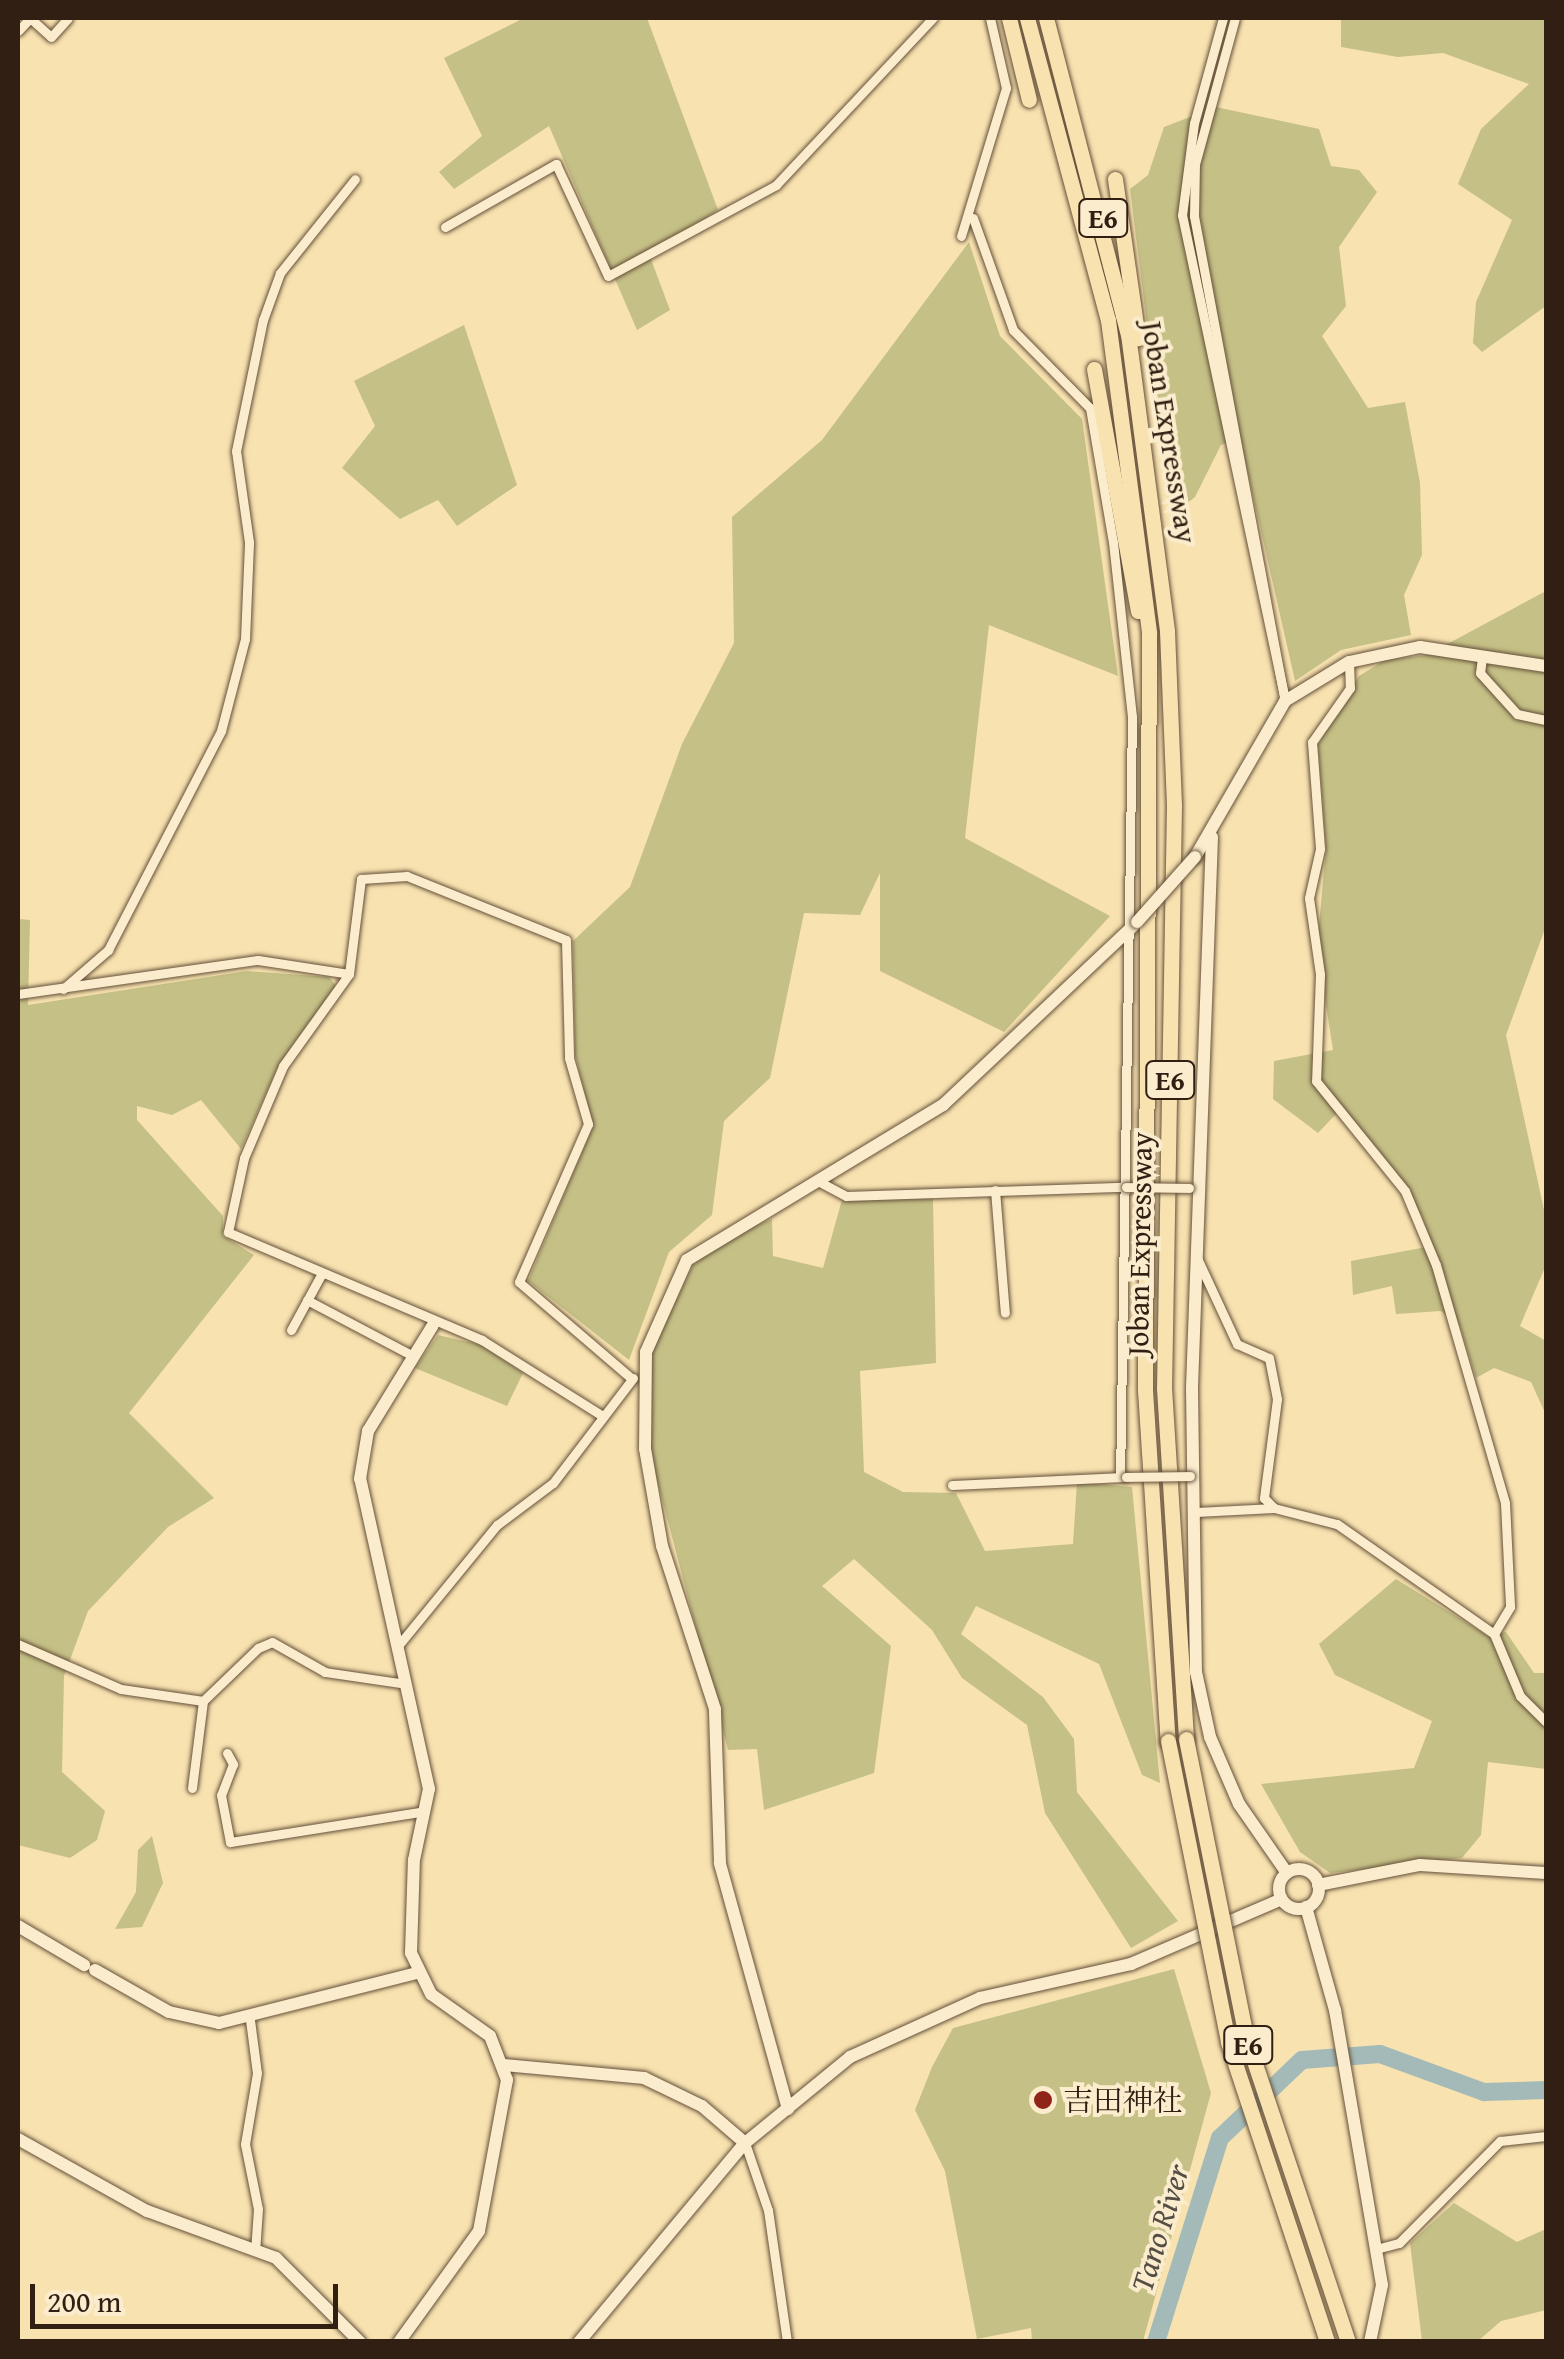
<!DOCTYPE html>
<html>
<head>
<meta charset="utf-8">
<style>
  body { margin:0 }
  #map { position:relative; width:1564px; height:2359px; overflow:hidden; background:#f8e2b0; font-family:"Gentium Book Plus","Noto Serif JP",serif }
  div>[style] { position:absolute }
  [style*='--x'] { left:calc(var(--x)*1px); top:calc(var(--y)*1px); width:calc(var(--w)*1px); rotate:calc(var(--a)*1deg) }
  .green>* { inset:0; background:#c5c086 }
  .river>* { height:18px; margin:-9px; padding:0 9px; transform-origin:9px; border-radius:9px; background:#a4bab8 }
  .roads { filter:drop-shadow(0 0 2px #64503a) drop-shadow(0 0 2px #64503a) }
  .street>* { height:9px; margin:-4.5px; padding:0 4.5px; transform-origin:4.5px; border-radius:4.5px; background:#faeccc }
  .secondary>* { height:12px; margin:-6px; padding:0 6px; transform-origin:6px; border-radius:6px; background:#faeccc }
  .secondary>.ring { margin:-6px; padding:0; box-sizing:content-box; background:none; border:12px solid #faeccc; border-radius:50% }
  .highway>* { height:15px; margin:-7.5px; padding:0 7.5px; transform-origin:7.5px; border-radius:7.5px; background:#f8e2b0 }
  .bridges { filter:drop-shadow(0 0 2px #64503a) drop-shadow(0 0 2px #64503a) }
  .street-bridge>* { height:9px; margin:-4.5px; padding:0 4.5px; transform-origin:4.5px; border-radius:4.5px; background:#faeccc }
  .secondary-bridge>* { height:12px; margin:-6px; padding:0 6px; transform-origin:6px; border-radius:6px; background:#faeccc }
  .highway-bridge>* { height:15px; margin:-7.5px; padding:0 7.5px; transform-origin:7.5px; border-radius:7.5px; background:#f8e2b0 }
  .dots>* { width:28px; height:28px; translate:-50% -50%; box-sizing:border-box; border:5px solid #faeccc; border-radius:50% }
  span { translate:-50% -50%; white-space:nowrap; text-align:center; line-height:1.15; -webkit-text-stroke:8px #faeccc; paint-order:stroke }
  .shield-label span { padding:2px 8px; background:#faeccc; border:2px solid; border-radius:8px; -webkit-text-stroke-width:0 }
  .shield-label { font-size:28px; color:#321f13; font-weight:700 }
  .street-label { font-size:30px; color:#321f13 }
  .poi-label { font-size:30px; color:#321f13 }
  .left { translate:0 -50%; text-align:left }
  .water-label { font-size:32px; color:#544e45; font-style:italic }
  .frame { position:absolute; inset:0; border:20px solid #321f13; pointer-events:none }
  .scale { position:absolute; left:30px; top:2284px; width:308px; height:45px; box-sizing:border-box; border:5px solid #321f13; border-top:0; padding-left:12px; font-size:30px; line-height:35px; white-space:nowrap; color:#321f13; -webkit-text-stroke:8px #faeccc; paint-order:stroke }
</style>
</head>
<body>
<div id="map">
  <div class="green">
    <i style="clip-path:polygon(524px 18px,647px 18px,718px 210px,649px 254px,670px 310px,637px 330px,549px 126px,454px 189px,439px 172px,482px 136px,444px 58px)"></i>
    <i style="clip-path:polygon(1341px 18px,1546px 18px,1546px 306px,1482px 352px,1473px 343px,1476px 302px,1512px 220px,1458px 184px,1481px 129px,1529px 84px,1443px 53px,1398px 57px,1341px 47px)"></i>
    <i style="clip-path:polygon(1216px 107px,1319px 129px,1331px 166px,1359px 170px,1377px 192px,1339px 247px,1346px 306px,1322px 336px,1368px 408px,1405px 402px,1420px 483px,1422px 555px,1404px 595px,1411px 635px,1341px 650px,1295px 681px,1240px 438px,1221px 445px,1195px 497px,1171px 516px,1130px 189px,1148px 175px,1164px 127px)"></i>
    <i style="clip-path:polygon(969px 242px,1000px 336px,1082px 419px,1118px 676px,989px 625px,965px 838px,1110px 916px,1004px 1032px,880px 971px,880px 873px,860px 915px,804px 913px,770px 1078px,724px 1121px,712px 1215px,669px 1252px,629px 1360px,528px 1281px,593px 1126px,575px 1054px,573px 941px,630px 887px,682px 744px,734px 643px,732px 517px,822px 440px)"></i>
    <i style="clip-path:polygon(464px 325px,517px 485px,457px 526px,438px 500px,400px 519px,342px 468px,375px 426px,354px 381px)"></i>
    <i style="clip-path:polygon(1546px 591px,1546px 926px,1506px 1035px,1546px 1219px,1546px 1265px,1520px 1326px,1546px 1341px,1546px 1415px,1531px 1382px,1494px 1368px,1476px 1378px,1460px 1326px,1441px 1311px,1396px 1314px,1392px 1286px,1353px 1295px,1351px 1261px,1432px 1246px,1422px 1216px,1394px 1169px,1338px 1112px,1318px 1133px,1273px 1099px,1274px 1061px,1333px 1050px,1317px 947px,1326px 849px,1318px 745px,1359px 676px,1385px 660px,1427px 655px)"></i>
    <i style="clip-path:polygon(18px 919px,30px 920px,28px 1005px,247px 971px,329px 977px,336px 986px,279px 1064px,241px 1149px,201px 1100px,172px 1115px,137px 1106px,137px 1120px,223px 1216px,223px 1236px,254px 1255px,129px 1413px,214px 1498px,168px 1527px,88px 1611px,64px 1676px,62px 1772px,105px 1811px,97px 1840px,70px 1858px,18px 1845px)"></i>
    <i style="clip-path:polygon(896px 1194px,933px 1199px,936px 1363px,860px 1371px,864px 1472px,903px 1492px,956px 1493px,985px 1551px,1073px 1544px,1077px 1482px,1132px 1487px,1160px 1783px,1142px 1775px,1099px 1664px,976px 1606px,961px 1634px,1043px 1697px,1074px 1739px,1077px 1792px,1178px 1921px,1131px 1948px,1045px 1813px,1027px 1725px,962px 1678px,932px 1630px,854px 1559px,822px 1586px,891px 1646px,874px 1773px,764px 1810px,757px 1749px,728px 1750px,649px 1449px,652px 1351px,693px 1265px,730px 1236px,772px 1219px,773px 1256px,823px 1268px,843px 1196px)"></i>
    <i style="clip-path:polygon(438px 1335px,481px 1345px,523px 1373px,507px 1406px,415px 1368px)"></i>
    <i style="clip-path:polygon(1396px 1579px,1488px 1636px,1506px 1632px,1534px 1673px,1546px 1673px,1546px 1769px,1488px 1762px,1481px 1835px,1462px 1858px,1330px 1873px,1300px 1852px,1261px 1784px,1414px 1768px,1432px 1721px,1335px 1675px,1319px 1644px)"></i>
    <i style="clip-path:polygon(152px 1836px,163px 1883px,142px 1927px,115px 1929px,136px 1892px,138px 1850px)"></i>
    <i style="clip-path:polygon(1174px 1969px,1211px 2093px,1143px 2341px,1032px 2341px,1031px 2328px,977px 2339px,945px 2171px,915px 2110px,932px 2067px,953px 2028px)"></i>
    <i style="clip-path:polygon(1454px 2203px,1517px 2242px,1546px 2229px,1546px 2310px,1501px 2321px,1478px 2341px,1422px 2341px,1410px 2243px)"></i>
  </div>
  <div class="river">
    <i style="--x:1156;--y:2342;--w:214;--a:-72.6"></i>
    <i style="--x:1220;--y:2138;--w:113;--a:-43.6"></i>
    <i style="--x:1302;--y:2060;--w:78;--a:-4.4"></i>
    <i style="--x:1380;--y:2054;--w:111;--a:20.1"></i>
    <i style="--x:1484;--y:2092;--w:62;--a:-1.8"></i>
  </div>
  <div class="roads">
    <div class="street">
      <i style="--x:1223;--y:18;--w:109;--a:105.4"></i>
      <i style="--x:1194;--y:123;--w:93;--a:97.4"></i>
      <i style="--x:1182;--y:215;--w:497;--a:78"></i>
      <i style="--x:1235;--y:18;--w:151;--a:105.3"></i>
      <i style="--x:1195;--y:164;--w:52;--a:91.1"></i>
      <i style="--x:1194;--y:216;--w:493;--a:79.4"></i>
      <i style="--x:18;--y:31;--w:18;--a:-47"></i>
      <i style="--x:30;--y:18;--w:28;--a:42"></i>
      <i style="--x:51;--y:37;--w:25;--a:-48"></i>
      <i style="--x:973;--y:218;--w:119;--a:70.3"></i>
      <i style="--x:1013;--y:330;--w:110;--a:45.4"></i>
      <i style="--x:1090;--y:408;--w:136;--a:80.3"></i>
      <i style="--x:1113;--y:542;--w:176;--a:83.8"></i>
      <i style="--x:1132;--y:717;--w:760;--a:90.9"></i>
      <i style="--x:445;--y:227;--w:128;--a:-29.6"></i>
      <i style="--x:556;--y:164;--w:123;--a:65.1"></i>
      <i style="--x:608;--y:276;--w:191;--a:-28.4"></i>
      <i style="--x:776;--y:185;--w:229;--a:-46.8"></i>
      <i style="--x:961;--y:236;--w:155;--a:-73.1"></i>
      <i style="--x:1006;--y:88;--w:72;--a:-102.9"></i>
      <i style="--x:1482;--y:657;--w:16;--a:97"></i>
      <i style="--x:1480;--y:673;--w:55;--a:47.9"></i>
      <i style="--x:1517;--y:714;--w:30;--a:12"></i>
      <i style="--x:1349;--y:662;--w:26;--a:88"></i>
      <i style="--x:1350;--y:688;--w:66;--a:125.1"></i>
      <i style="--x:1312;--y:742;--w:107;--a:85.7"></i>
      <i style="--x:1320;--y:849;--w:50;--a:102.7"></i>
      <i style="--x:1309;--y:898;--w:77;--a:81.8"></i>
      <i style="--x:1320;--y:974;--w:107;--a:92.1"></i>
      <i style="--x:1316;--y:1081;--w:141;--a:51"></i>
      <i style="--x:1405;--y:1191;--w:80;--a:67.3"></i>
      <i style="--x:1436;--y:1265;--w:248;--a:73.8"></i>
      <i style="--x:1505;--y:1503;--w:104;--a:87.2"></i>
      <i style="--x:1510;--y:1607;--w:31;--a:121"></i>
      <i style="--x:63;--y:989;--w:60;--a:-40.9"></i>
      <i style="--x:108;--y:950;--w:246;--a:-62.7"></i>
      <i style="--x:221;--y:731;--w:95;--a:-75.4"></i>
      <i style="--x:245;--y:639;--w:97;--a:-87.6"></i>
      <i style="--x:249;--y:542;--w:92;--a:-98.1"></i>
      <i style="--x:236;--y:451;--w:134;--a:-78.4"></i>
      <i style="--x:263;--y:320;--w:50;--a:-70.1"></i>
      <i style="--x:280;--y:273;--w:120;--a:-51.4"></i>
      <i style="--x:18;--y:994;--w:242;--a:-8.1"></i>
      <i style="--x:258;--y:960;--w:92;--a:8.7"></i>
      <i style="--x:816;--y:1180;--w:34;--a:28"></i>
      <i style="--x:846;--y:1196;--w:278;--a:-1.9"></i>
      <i style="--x:995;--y:1190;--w:123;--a:85.4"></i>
      <i style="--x:1197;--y:1258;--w:95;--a:65.1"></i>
      <i style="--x:1237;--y:1344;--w:35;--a:24"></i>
      <i style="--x:1269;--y:1358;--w:42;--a:79"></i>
      <i style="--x:1277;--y:1399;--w:100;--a:97.5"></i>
      <i style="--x:1264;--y:1498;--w:14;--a:45"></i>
      <i style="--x:307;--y:1300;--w:120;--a:27.8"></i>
      <i style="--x:291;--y:1330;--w:63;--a:-61.4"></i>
      <i style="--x:601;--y:1415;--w:141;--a:-147.8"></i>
      <i style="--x:482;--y:1340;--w:276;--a:-157"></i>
      <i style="--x:228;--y:1232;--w:76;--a:-77.8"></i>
      <i style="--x:244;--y:1158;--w:100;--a:-67"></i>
      <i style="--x:283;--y:1066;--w:113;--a:-54.3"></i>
      <i style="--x:349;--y:974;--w:96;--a:-82.8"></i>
      <i style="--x:361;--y:879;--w:46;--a:-3.7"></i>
      <i style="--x:407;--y:876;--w:171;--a:21.9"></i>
      <i style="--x:566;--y:940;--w:118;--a:88.5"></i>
      <i style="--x:569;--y:1058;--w:69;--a:73.9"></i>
      <i style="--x:588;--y:1124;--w:172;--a:113.6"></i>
      <i style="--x:519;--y:1282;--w:148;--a:40.6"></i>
      <i style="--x:952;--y:1485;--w:172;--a:-2.7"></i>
      <i style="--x:1196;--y:1512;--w:78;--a:-2.9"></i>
      <i style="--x:1274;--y:1508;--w:65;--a:14.3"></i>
      <i style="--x:1337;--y:1524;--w:192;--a:35"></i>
      <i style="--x:1494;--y:1634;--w:67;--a:67.2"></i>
      <i style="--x:1520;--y:1696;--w:37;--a:45"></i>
      <i style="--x:18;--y:1644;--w:112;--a:23.6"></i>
      <i style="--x:121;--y:1689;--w:83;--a:8.3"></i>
      <i style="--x:397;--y:1647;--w:158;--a:-50.7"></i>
      <i style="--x:497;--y:1525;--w:70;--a:-36.9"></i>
      <i style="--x:553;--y:1483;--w:132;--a:-52.7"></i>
      <i style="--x:227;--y:1753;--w:13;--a:61"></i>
      <i style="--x:233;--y:1764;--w:33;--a:111"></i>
      <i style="--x:221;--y:1795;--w:48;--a:79.2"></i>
      <i style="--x:230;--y:1842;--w:197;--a:-9"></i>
      <i style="--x:192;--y:1788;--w:88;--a:-82.8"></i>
      <i style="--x:203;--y:1701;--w:76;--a:-43.9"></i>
      <i style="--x:258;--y:1648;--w:15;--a:-23"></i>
      <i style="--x:272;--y:1642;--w:61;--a:29.5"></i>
      <i style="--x:325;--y:1672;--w:82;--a:8.4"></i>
      <i style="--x:250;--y:2020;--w:53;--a:82.5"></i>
      <i style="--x:257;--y:2073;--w:72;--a:99.6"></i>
      <i style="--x:245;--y:2144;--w:66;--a:78.7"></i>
      <i style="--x:258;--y:2209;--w:39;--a:94"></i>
      <i style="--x:745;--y:2143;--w:71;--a:71.1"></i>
      <i style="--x:768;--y:2210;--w:133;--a:81.8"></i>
      <i style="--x:1376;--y:2249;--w:24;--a:-15"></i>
      <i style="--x:1399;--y:2243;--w:144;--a:-45.3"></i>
      <i style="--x:1500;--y:2141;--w:46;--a:-6.2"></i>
    </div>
    <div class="secondary">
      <i style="--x:1212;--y:837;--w:552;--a:92.08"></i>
      <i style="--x:1192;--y:1389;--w:283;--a:89.2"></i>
      <i style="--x:1196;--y:1672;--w:66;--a:77.8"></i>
      <i style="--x:1210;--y:1737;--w:73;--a:66.6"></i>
      <i style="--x:1239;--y:1804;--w:84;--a:55.2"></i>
      <i style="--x:1195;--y:857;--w:180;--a:-60"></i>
      <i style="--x:1285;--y:701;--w:75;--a:-31.4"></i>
      <i style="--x:1349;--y:662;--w:73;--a:-11.9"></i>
      <i style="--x:1420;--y:647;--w:127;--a:8.6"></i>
      <i class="ring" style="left:1279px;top:1869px;width:28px;height:28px"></i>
      <i style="--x:1318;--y:1885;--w:104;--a:-11.1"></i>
      <i style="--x:1420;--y:1865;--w:126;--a:3.6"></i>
      <i style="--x:1306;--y:1907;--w:107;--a:74.3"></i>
      <i style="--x:1335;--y:2010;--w:279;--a:80.3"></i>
      <i style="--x:1382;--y:2285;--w:58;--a:101.9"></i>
      <i style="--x:18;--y:1926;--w:77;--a:30.6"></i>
      <i style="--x:95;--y:1970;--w:85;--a:29.6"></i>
      <i style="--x:169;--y:2012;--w:51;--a:12.4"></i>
      <i style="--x:219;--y:2023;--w:204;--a:-14.2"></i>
      <i style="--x:504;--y:2065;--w:141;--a:5.3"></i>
      <i style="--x:644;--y:2078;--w:64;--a:25.8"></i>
      <i style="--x:702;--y:2106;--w:57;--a:40.7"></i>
      <i style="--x:788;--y:2109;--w:255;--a:-105.5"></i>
      <i style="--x:720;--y:1863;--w:154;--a:-91.9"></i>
      <i style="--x:715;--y:1709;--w:171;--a:-108"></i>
      <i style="--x:662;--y:1546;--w:98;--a:-99.9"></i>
      <i style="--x:645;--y:1449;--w:97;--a:-89.4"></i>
      <i style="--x:646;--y:1352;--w:101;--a:-66"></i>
      <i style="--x:687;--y:1260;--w:299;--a:-31.2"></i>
      <i style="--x:943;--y:1105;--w:267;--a:-43.3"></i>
      <i style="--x:18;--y:2139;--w:148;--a:29.2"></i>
      <i style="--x:147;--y:2211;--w:137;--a:20"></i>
      <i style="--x:276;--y:2258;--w:119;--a:45"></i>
      <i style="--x:399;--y:2342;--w:137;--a:-54.2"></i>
      <i style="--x:479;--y:2231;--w:154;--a:-79.5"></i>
      <i style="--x:507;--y:2080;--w:47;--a:-111.1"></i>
      <i style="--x:490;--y:2036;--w:72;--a:-144.6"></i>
      <i style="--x:431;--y:1994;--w:46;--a:-116"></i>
      <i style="--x:411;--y:1953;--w:93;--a:-88.2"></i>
      <i style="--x:414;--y:1860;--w:73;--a:-78.1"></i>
      <i style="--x:429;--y:1789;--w:318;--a:-102.5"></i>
      <i style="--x:360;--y:1479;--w:49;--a:-80.5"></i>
      <i style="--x:368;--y:1431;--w:124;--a:-58.5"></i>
      <i style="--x:579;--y:2342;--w:259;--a:-50.2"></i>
      <i style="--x:745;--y:2143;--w:136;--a:-39.3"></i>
      <i style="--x:850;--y:2057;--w:143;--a:-24.4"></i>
      <i style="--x:980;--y:1998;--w:155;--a:-12.7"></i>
      <i style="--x:1131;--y:1964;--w:164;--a:-23.3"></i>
    </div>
    <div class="highway">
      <i style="--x:1009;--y:18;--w:84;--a:76.3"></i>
      <i style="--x:1027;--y:18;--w:313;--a:75"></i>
      <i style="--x:1108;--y:320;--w:316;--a:82.5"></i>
      <i style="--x:1149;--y:633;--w:757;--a:90.3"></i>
      <i style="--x:1145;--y:1390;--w:352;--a:86.3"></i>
      <i style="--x:1046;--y:18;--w:326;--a:75.5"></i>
      <i style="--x:1128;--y:334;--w:300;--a:82.5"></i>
      <i style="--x:1167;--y:631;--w:174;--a:87.7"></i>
      <i style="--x:1174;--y:805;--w:583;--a:90.98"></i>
      <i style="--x:1164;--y:1388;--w:352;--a:86.4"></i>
      <i style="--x:1115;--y:179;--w:161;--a:81.8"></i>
      <i style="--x:1094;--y:369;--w:246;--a:79.7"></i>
    </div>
  </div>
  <div class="bridges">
    <div class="street-bridge">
      <i style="--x:1126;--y:1187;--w:63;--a:0.9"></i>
      <i style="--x:1126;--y:1477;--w:64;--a:-0.9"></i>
    </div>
    <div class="secondary-bridge">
      <i style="--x:1137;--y:922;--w:87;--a:-48.3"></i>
    </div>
    <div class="highway-bridge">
      <i style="--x:1186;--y:1739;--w:304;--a:78.6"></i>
      <i style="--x:1246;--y:2037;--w:322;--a:71.5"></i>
      <i style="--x:1168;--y:1741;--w:307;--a:78.7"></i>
      <i style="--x:1228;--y:2042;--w:316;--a:71.7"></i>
    </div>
  </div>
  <div class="dots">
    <i style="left:1043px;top:2100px;background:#8f2418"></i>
  </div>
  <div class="shield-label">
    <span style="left:1103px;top:218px">E6</span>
    <span style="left:1170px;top:1080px">E6</span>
    <span style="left:1248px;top:2045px">E6</span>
  </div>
  <div class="street-label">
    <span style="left:1170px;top:432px;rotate:81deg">Joban Expressway</span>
    <span style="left:1139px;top:1244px;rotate:-89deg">Joban Expressway</span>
  </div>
  <div class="poi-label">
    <span class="left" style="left:1063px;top:2100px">吉田神社</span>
  </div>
  <div class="water-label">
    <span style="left:1160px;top:2228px;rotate:-73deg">Tano River</span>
  </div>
  <div class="frame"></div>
  <div class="scale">200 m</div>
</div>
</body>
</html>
